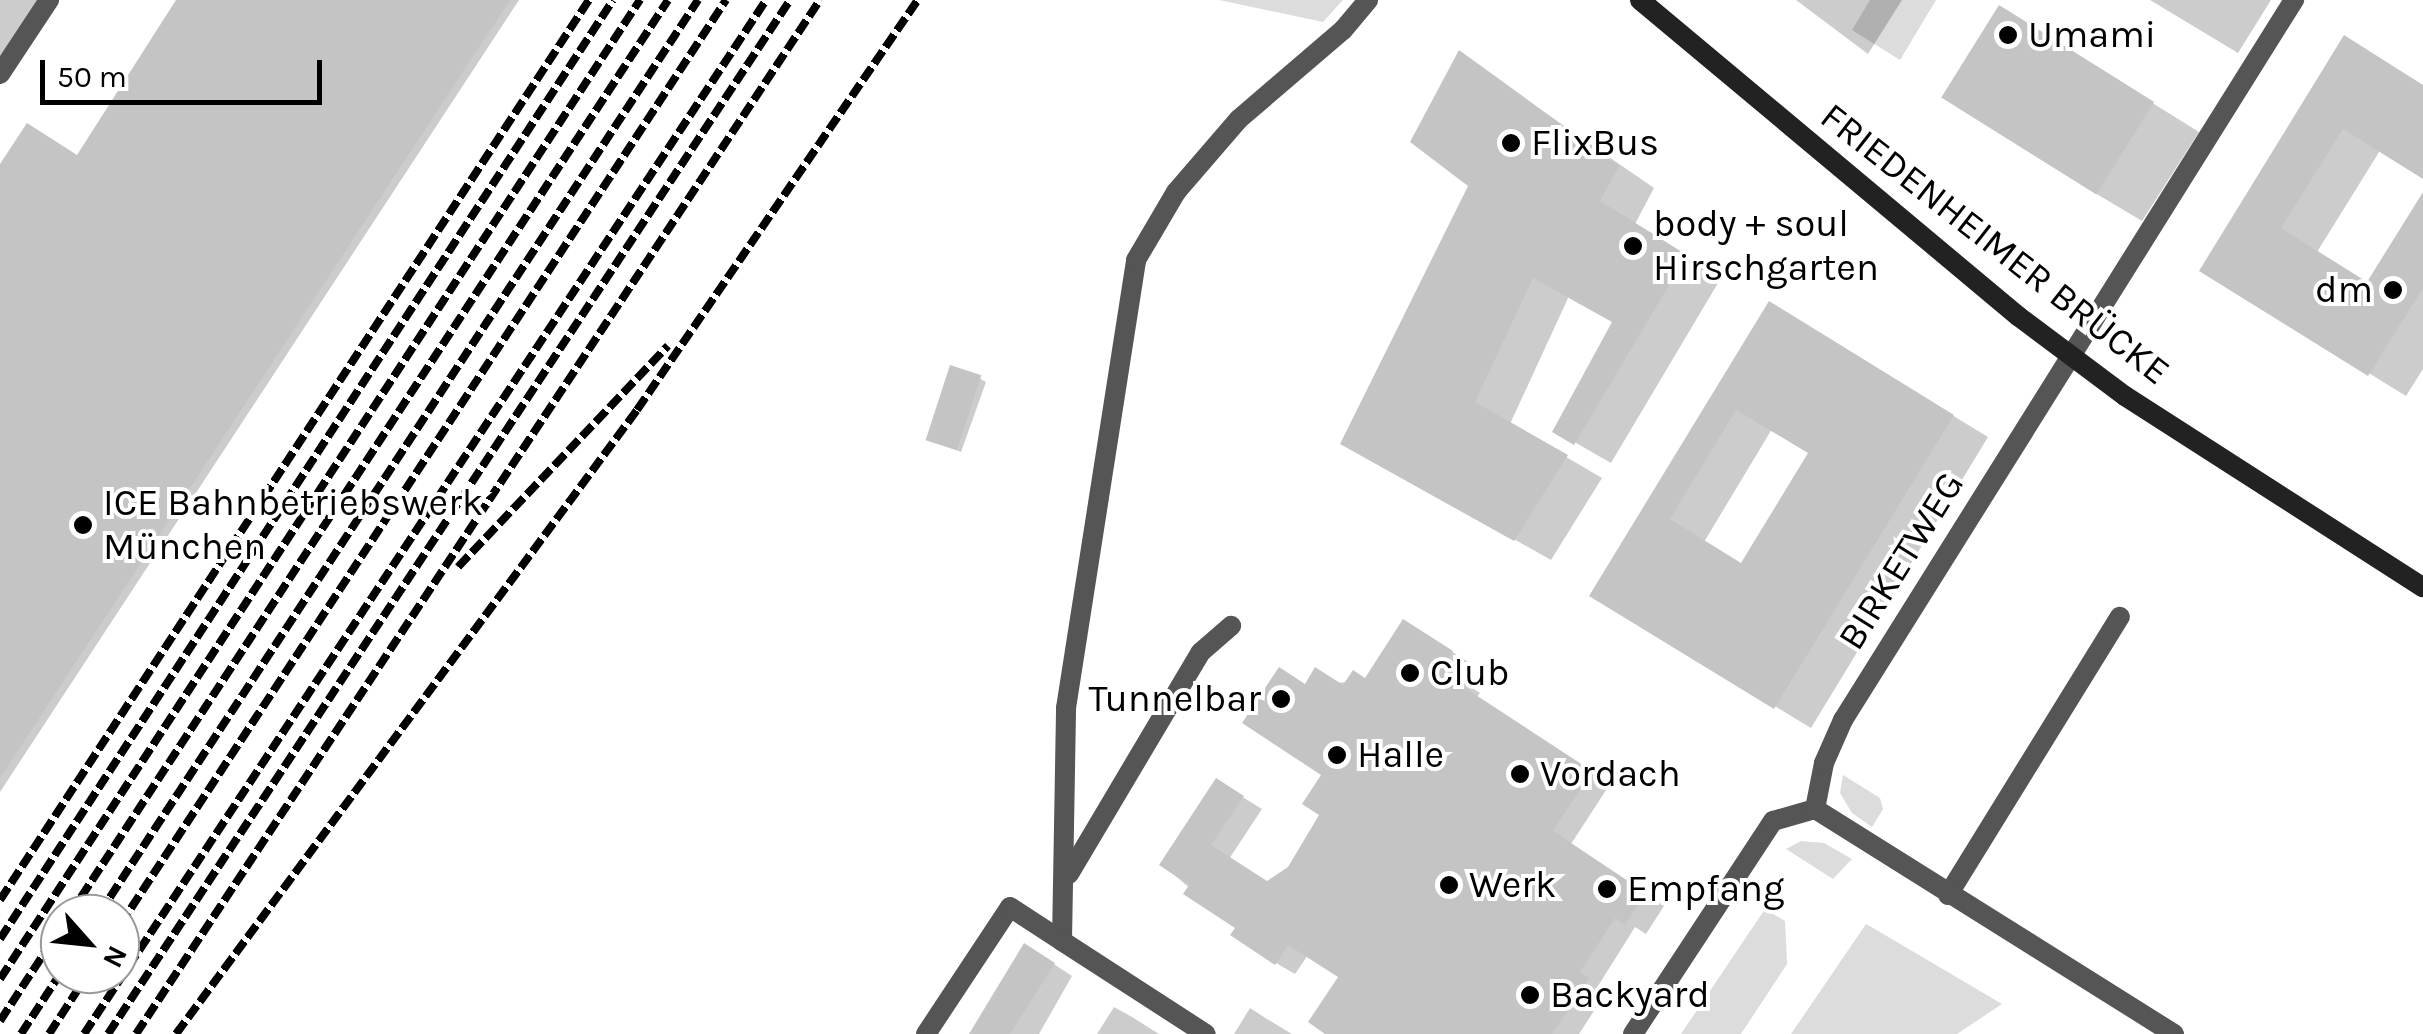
<!DOCTYPE html>
<html>
<head>
<meta charset="utf-8">
<style>
  body { margin:0 }
  #map { position:relative; width:2423px; height:1034px; overflow:hidden; background:#fff; font-family:Karla,sans-serif }
  div>[style] { position:absolute }
  [style*='--x'] { left:calc(var(--x)*1px); top:calc(var(--y)*1px); width:calc(var(--w)*1px); rotate:calc(var(--a)*1deg) }
  .green>* { inset:0; background:#dcdcdc }
  .shadow>* { inset:0; background:#0003 }
  .building>* { inset:0; background:#c4c4c4; transform-origin:0 0 }
  .lane>* { height:20px; margin:-10px; padding:0 10px; transform-origin:10px; border-radius:10px; background:#555 }
  .street>* { height:20px; margin:-10px; padding:0 10px; transform-origin:10px; border-radius:10px; background:#555 }
  .secondary>* { height:20px; margin:-10px; padding:0 10px; transform-origin:10px; border-radius:10px; background:#222 }
  .rail>* { height:8px; margin-top:-4px; transform-origin:0; background:repeating-linear-gradient(90deg,#000 0 15px,transparent 0 20px) }
  .secondary-bridge>* { height:20px; margin:-10px; padding:0 10px; transform-origin:10px; border-radius:10px; background:#222 }
  .dots>* { width:28px; height:28px; translate:-50% -50%; box-sizing:border-box; border:5px solid #fff; border-radius:50% }
  span { translate:-50% -50%; white-space:nowrap; text-align:center; line-height:1.15; -webkit-text-stroke:8px #fff; paint-order:stroke }
  .poi-label { font-size:38px; color:#000 }
  .left { translate:0 -50%; text-align:left }
  .right { translate:-100% -50%; text-align:right }
  .street-label { font-size:38px; color:#000 }
  .north { position:absolute; left:40px; top:894px; width:100px; height:100px; box-sizing:border-box; background:#fff; border:2px solid #999; border-radius:50%; rotate:117deg; font-size:28px; font-weight:700; line-height:40px; text-align:center; color:#000 }
  .north::after { content:''; display:block; margin:auto; width:35px; height:45px; background:#000; clip-path:polygon(50% 0,100% 100%,50% 72%,0 100%) }
  .scale { position:absolute; left:40px; top:60px; width:282px; height:45px; box-sizing:border-box; border:5px solid #000; border-top:0; padding-left:12px; font-size:30px; line-height:35px; white-space:nowrap; color:#000; -webkit-text-stroke:8px #fff; paint-order:stroke }
</style>
</head>
<body>
<div id="map">
  <div class="green">
    <i style="clip-path:polygon(1219px 0,1343px 0,1323px 22px)"></i>
    <i style="clip-path:polygon(1870px 0,1936px 0,1900px 60px,1852px 30px)"></i>
    <i style="clip-path:polygon(1843px 775px,1880px 798px,1883px 809px,1872px 827px,1852px 813px,1840px 793px)"></i>
    <i style="clip-path:polygon(1801px 841px,1824px 843px,1852px 859px,1833px 879px,1786px 849px)"></i>
    <i style="clip-path:polygon(1765px 909px,1785px 921px,1787px 964px,1741px 1034px,1681px 1034px)"></i>
    <i style="clip-path:polygon(1866px 924px,1885px 935px,2002px 1004px,1957px 1034px,1791px 1034px)"></i>
  </div>
  <div class="shadow">
    <i style="clip-path:polygon(0 0,51px 0,0 77px)"></i>
    <i style="clip-path:polygon(179px 0,519px 0,0 792px,0 168px,78px 158px)"></i>
    <i style="clip-path:polygon(1796px 0,1902px 0,1868px 54px)"></i>
    <i style="clip-path:polygon(2150px 0,2271px 0,2238px 53px)"></i>
    <i style="clip-path:polygon(2000px 8px,2199px 132px,2142px 221px,2095px 193px)"></i>
    <i style="clip-path:polygon(2345px 39px,2423px 86px,2423px 176px,2381px 149px,2317px 252px,2368px 284px,2423px 196px,2423px 369px,2406px 396px,2202px 270px)"></i>
    <i style="clip-path:polygon(1460px 54px,1654px 188px,1635px 224px,1721px 278px,1611px 463px,1555px 431px,1615px 321px,1569px 296px,1510px 424px,1602px 478px,1551px 560px,1379px 463px,1471px 185px)"></i>
    <i style="clip-path:polygon(evenodd,1770px 304px,1988px 437px,1811px 728px,1592px 595px,1770px 304px,1772px 429px,1811px 452px,1742px 565px,1704px 542px,1772px 429px)"></i>
    <i style="clip-path:polygon(979px 378px,986px 382px,961px 452px,934px 442px)"></i>
    <i style="clip-path:polygon(1423px 633px,1471px 664px,1461px 680px,1480px 693px,1477px 697px,1610px 784px,1571px 844px,1664px 906px,1646px 934px,1635px 927px,1598px 986px,1607px 991px,1579px 1034px,1330px 1034px,1341px 976px,1308px 955px,1295px 974px,1276px 963px,1163px 865px,1236px 793px,1262px 809px,1229px 859px,1268px 883px,1290px 868px,1322px 815px,1325px 774px,1306px 686px,1366px 680px)"></i>
    <i style="clip-path:polygon(1043px 957px,1072px 976px,1039px 1034px,969px 1034px)"></i>
    <i style="clip-path:polygon(1114px 1007px,1132px 1017px,1159px 1034px,1097px 1034px)"></i>
    <i style="clip-path:polygon(1250px 1008px,1267px 1019px,1292px 1034px,1234px 1034px)"></i>
  </div>
  <div class="building">
    <i style="clip-path:polygon(176px 0,510px 0,0 778px,0 164px,27px 123px,77px 155px)"></i>
    <i style="left:1999px;top:5px;width:183px;height:109px;rotate:32deg"></i>
    <i style="clip-path:polygon(2344px 35px,2423px 85px,2423px 179px,2343px 129px,2281px 228px,2367px 282px,2423px 192px,2423px 288px,2368px 376px,2199px 271px)"></i>
    <i style="clip-path:polygon(1459px 50px,1619px 166px,1600px 201px,1687px 255px,1574px 445px,1552px 432px,1612px 322px,1533px 278px,1475px 402px,1568px 455px,1514px 541px,1340px 444px,1468px 186px,1410px 142px)"></i>
    <i style="clip-path:polygon(evenodd,1769px 301px,1954px 415px,1774px 709px,1589px 596px,1769px 301px,1736px 410px,1808px 453px,1741px 563px,1670px 519px,1736px 410px)"></i>
    <i style="left:950px;top:365px;width:33px;height:79px;rotate:18deg"></i>
    <i style="clip-path:polygon(1403px 619px,1453px 651px,1443px 667px,1462px 679px,1459px 684px,1592px 771px,1553px 831px,1646px 893px,1625px 925px,1615px 918px,1580px 972px,1589px 978px,1552px 1034px,1325px 1034px,1308px 1022px,1338px 977px,1288px 945px,1275px 965px,1230px 935px,1235px 928px,1183px 894px,1189px 885px,1159px 865px,1216px 778px,1244px 796px,1211px 845px,1267px 881px,1288px 867px,1319px 815px,1302px 804px,1321px 775px,1242px 723px,1279px 667px,1305px 684px,1315px 667px,1343px 685px,1353px 670px,1365px 678px)"></i>
    <i style="clip-path:polygon(1024px 943px,1055px 963px,1010px 1034px,969px 1034px)"></i>
  </div>
  <div class="lane">
    <i style="--x:0;--y:74;--w:89;--a:-56.5"></i>
    <i style="--x:1069;--y:874;--w:258;--a:-59.3"></i>
    <i style="--x:1201;--y:652;--w:40;--a:-41"></i>
    <i style="--x:1948;--y:895;--w:327;--a:-58.3"></i>
    <i style="--x:1062;--y:941;--w:233;--a:-89"></i>
    <i style="--x:1066;--y:708;--w:453;--a:-81.1"></i>
    <i style="--x:1136;--y:260;--w:79;--a:-59.5"></i>
    <i style="--x:1176;--y:192;--w:96;--a:-49.2"></i>
    <i style="--x:1239;--y:119;--w:137;--a:-40.6"></i>
    <i style="--x:1343;--y:30;--w:39;--a:-50"></i>
    <i style="--x:926;--y:1034;--w:152;--a:-56.5"></i>
    <i style="--x:1010;--y:907;--w:62;--a:33.2"></i>
  </div>
  <div class="street">
    <i style="--x:1062;--y:941;--w:171;--a:32.9"></i>
    <i style="--x:1633;--y:1034;--w:255;--a:-56.7"></i>
    <i style="--x:1773;--y:821;--w:44;--a:-15.9"></i>
    <i style="--x:2174;--y:1034;--w:424;--a:-147.9"></i>
    <i style="--x:1815;--y:809;--w:47;--a:-78.9"></i>
    <i style="--x:1824;--y:763;--w:47;--a:-66.2"></i>
    <i style="--x:1843;--y:720;--w:850;--a:-57.94"></i>
  </div>
  <div class="secondary">
    <i style="--x:1640;--y:0;--w:493;--a:39.9"></i>
    <i style="--x:2125;--y:396;--w:354;--a:32.7"></i>
  </div>
  <div class="rail">
    <i style="--x:458;--y:567;--w:305;--a:-46.5"></i>
    <i style="--x:0;--y:900;--w:1076;--a:-56.8"></i>
    <i style="--x:70;--y:914;--w:1092;--a:-56.8"></i>
    <i style="--x:99;--y:914;--w:1093;--a:-56.76"></i>
    <i style="--x:120;--y:925;--w:1106;--a:-56.77"></i>
    <i style="--x:0;--y:939;--w:1121;--a:-56.86"></i>
    <i style="--x:0;--y:979;--w:1170;--a:-56.83"></i>
    <i style="--x:0;--y:1021;--w:110;--a:-56.9"></i>
    <i style="--x:21;--y:1034;--w:72;--a:-57"></i>
    <i style="--x:49;--y:1034;--w:72;--a:-57"></i>
    <i style="--x:84;--y:1034;--w:1239;--a:-56.59"></i>
    <i style="--x:108;--y:1034;--w:1239;--a:-56.59"></i>
    <i style="--x:136;--y:1034;--w:1240;--a:-56.52"></i>
    <i style="--x:176;--y:1034;--w:776;--a:-53.54"></i>
    <i style="--x:637;--y:410;--w:497;--a:-55.6"></i>
  </div>
  <div class="secondary-bridge">
    <i style="--x:2018;--y:316;--w:134;--a:36.8"></i>
  </div>
  <div class="dots">
    <i style="left:2008px;top:35px;background:#000"></i>
    <i style="left:1511px;top:143px;background:#000"></i>
    <i style="left:1633px;top:246px;background:#000"></i>
    <i style="left:2393px;top:290px;background:#000"></i>
    <i style="left:83px;top:525px;background:#000"></i>
    <i style="left:1410px;top:673px;background:#000"></i>
    <i style="left:1281px;top:699px;background:#000"></i>
    <i style="left:1337px;top:755px;background:#000"></i>
    <i style="left:1520px;top:774px;background:#000"></i>
    <i style="left:1449px;top:885px;background:#000"></i>
    <i style="left:1607px;top:889px;background:#000"></i>
    <i style="left:1530px;top:995px;background:#000"></i>
  </div>
  <div class="poi-label">
    <span class="left" style="left:2028px;top:35px">Umami</span>
    <span class="left" style="left:1531px;top:143px">FlixBus</span>
    <span class="left" style="left:1653px;top:246px">body + soul<br>Hirschgarten</span>
    <span class="right" style="left:2373px;top:290px">dm</span>
    <span class="left" style="left:103px;top:525px">ICE Bahnbetriebswerk<br>München</span>
    <span class="left" style="left:1430px;top:673px">Club</span>
    <span class="right" style="left:1261px;top:699px">Tunnelbar</span>
    <span class="left" style="left:1357px;top:755px">Halle</span>
    <span class="left" style="left:1540px;top:774px">Vordach</span>
    <span class="left" style="left:1469px;top:885px">Werk</span>
    <span class="left" style="left:1627px;top:889px">Empfang</span>
    <span class="left" style="left:1550px;top:995px">Backyard</span>
  </div>
  <div class="street-label">
    <span style="left:1995px;top:244px;rotate:38deg">FRIEDENHEIMER BRÜCKE</span>
    <span style="left:1901px;top:561px;rotate:-58deg">BIRKETWEG</span>
  </div>
  <div class="north">N</div>
  <div class="scale">50 m</div>
</div>
</body>
</html>
